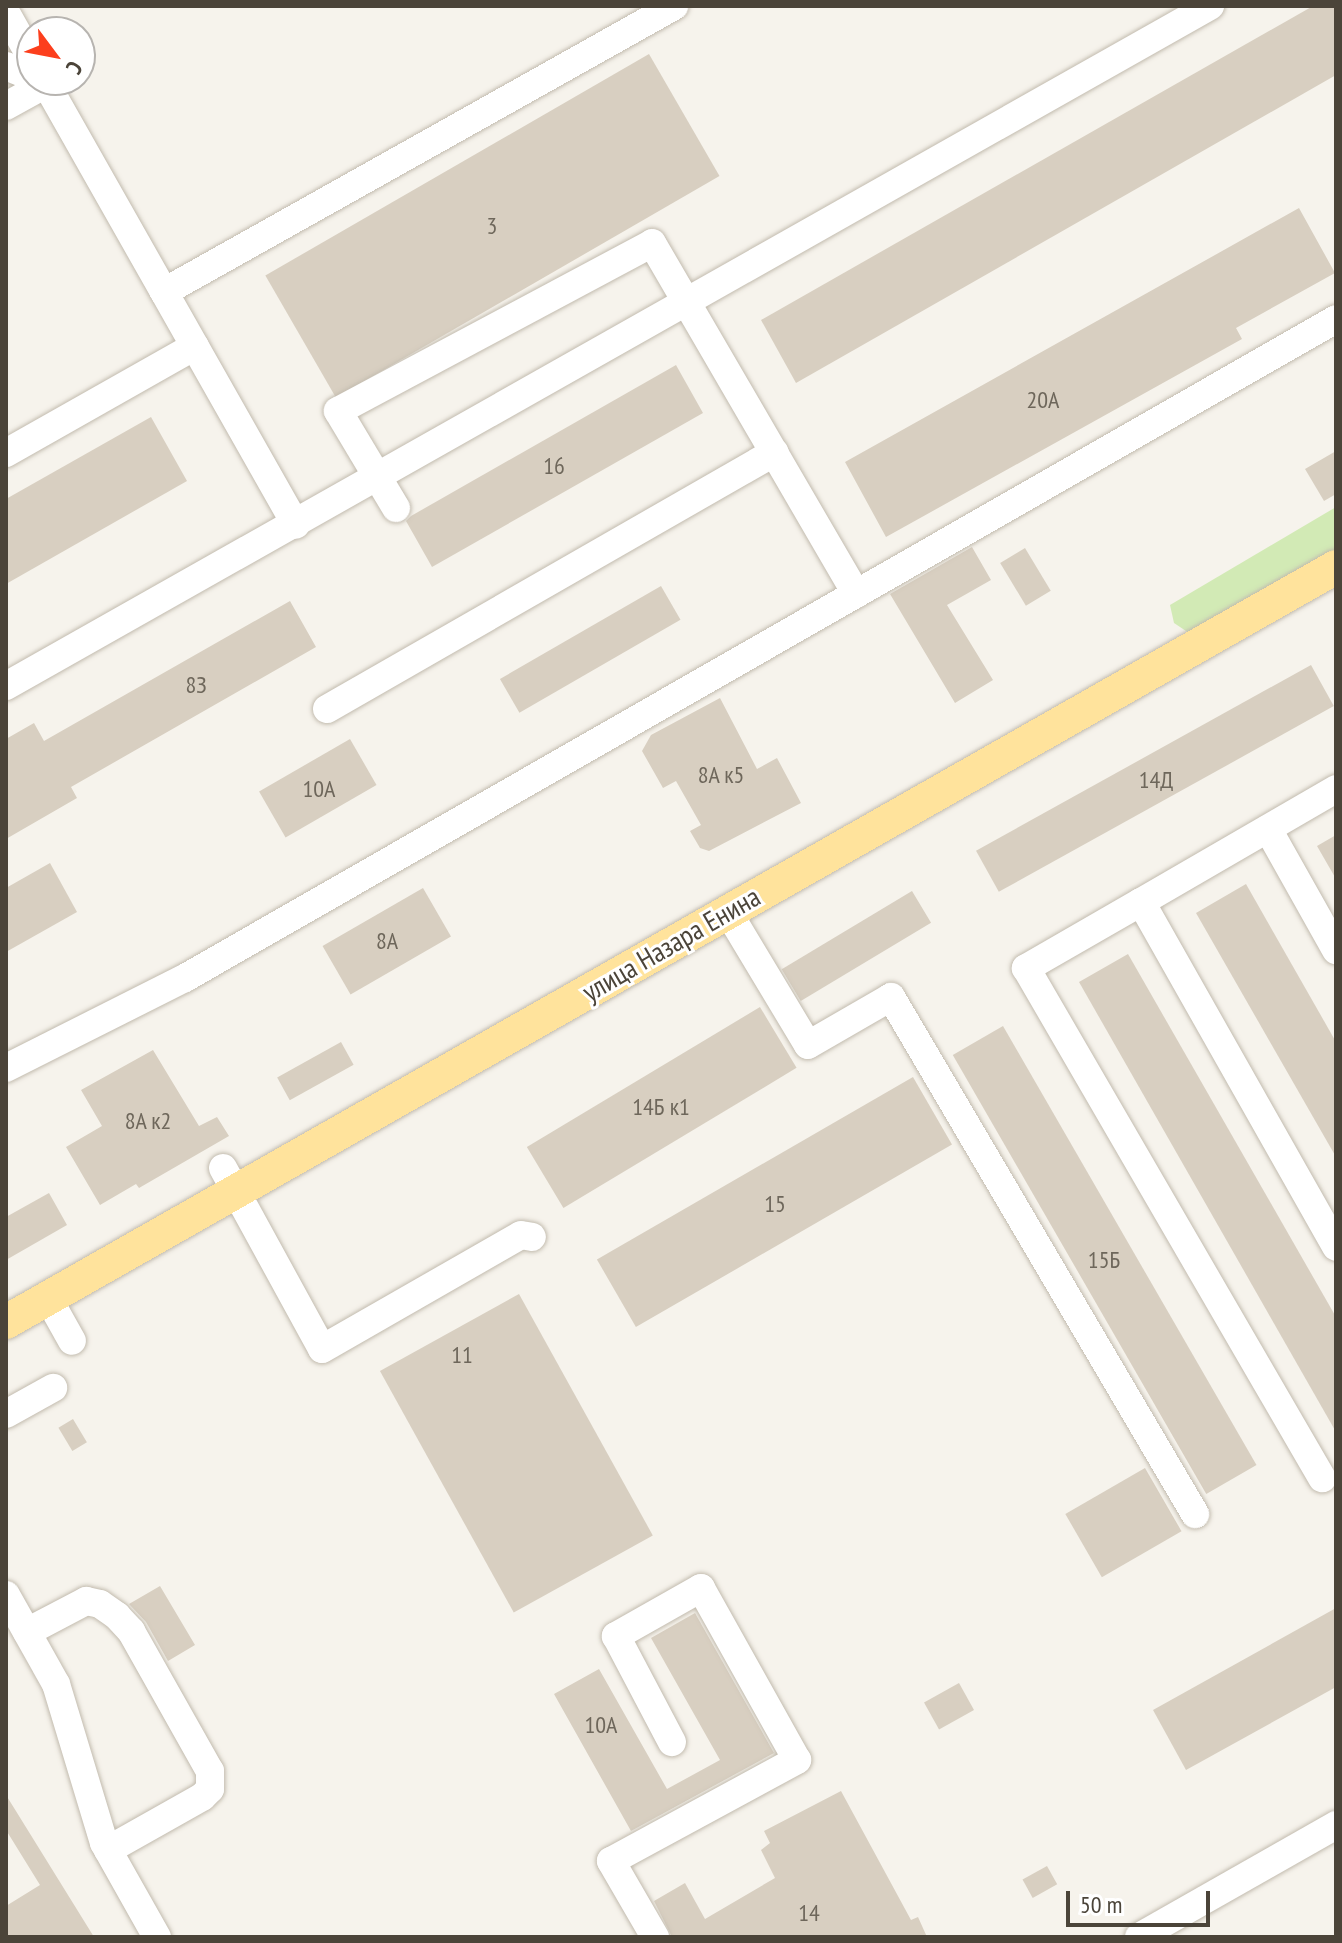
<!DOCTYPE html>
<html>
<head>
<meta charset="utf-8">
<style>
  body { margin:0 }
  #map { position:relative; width:1342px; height:1943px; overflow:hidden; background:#f6f3ec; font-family:"PT Sans Narrow",sans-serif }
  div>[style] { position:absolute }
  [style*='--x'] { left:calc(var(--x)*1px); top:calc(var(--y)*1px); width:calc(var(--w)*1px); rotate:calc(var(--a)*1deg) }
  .green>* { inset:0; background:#d2eab5 }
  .building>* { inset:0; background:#d8cfc1; transform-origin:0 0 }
  .roads { filter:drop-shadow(0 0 2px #c2bbae) drop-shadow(0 0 2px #c2bbae) }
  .minor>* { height:28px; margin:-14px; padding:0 14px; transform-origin:14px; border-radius:14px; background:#fff }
  .major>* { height:34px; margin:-17px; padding:0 17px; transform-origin:17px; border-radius:17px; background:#ffe39c }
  span { translate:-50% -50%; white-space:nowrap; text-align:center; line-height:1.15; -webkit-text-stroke:6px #fff; paint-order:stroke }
  .number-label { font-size:24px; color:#6e675b }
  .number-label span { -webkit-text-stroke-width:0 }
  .street-label { font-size:28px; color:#4b4439 }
  .frame { position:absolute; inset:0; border:8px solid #4b4439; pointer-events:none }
  .north { position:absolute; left:16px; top:16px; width:80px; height:80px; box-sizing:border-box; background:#fff; border:2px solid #b7b4b0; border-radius:50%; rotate:122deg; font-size:22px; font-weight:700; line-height:32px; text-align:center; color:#4b4439 }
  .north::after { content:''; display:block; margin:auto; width:28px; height:36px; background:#fc3f1d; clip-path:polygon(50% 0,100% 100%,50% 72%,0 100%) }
  .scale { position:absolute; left:1066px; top:1891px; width:144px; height:36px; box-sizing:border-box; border:4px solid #4b4439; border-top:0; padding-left:10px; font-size:24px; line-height:28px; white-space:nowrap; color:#4b4439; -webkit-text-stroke:6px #fff; paint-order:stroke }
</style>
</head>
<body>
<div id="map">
  <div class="green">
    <i style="clip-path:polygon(1336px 507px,1336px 550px,1189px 633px,1174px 623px,1170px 605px)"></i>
  </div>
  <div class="building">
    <i style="clip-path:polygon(1313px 6px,1336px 6px,1336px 75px,796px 383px,761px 320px)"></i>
    <i style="left:649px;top:54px;width:141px;height:443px;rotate:60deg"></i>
    <i style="clip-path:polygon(1299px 208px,1335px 273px,1236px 328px,1242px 339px,886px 537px,845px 462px)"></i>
    <i style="clip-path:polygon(676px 365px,703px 413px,432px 567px,406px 521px,411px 516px)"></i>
    <i style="clip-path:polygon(151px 417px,187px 481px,6px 584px,6px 499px)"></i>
    <i style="clip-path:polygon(1336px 451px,1336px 494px,1324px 501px,1305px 469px)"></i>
    <i style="clip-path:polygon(972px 547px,991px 580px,947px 605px,993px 680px,955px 703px,890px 594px)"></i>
    <i style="left:1025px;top:548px;width:50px;height:29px;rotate:59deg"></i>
    <i style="left:661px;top:586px;width:39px;height:186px;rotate:60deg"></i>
    <i style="clip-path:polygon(290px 601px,316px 647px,71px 787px,77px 798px,6px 839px,6px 739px,34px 723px,44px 741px)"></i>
    <i style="left:1311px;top:665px;width:47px;height:383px;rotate:61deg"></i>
    <i style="clip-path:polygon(720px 698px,757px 769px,777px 758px,801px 803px,709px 851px,700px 848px,690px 831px,701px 825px,676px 781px,663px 788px,642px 751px,651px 735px)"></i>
    <i style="left:350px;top:739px;width:53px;height:105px;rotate:60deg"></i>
    <i style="clip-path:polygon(1336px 835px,1336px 879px,1317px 846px)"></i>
    <i style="clip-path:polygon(50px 863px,77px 912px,6px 952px,6px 888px)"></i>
    <i style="clip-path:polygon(1246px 884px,1336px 1042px,1336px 1157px,1196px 913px)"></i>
    <i style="left:423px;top:888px;width:56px;height:116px;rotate:60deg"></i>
    <i style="left:912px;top:891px;width:37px;height:152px;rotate:59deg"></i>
    <i style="clip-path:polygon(1128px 954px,1336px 1317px,1336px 1432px,1079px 982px)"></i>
    <i style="left:760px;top:1007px;width:71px;height:272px;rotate:59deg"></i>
    <i style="left:1003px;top:1026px;width:507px;height:58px;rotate:60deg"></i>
    <i style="left:341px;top:1042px;width:26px;height:73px;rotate:61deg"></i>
    <i style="clip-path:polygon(153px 1050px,199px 1126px,217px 1117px,229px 1136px,139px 1188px,136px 1184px,100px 1205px,66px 1147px,102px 1126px,81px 1090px)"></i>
    <i style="left:913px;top:1077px;width:78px;height:365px;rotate:60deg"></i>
    <i style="clip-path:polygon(49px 1193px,67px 1225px,6px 1260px,6px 1217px)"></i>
    <i style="left:519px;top:1294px;width:276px;height:159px;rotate:61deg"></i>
    <i style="left:73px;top:1419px;width:27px;height:17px;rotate:59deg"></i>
    <i style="left:1145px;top:1468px;width:73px;height:92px;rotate:60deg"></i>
    <i style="clip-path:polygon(160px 1586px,195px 1645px,168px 1661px,146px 1622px,129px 1604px)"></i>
    <i style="clip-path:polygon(1336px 1608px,1336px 1687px,1186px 1770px,1153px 1710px)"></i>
    <i style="clip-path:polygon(695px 1613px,774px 1753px,631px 1831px,554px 1694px,599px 1669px,667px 1789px,720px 1760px,651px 1638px)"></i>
    <i style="left:959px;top:1683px;width:31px;height:40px;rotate:61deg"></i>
    <i style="clip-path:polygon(841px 1791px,911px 1920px,918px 1917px,927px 1937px,672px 1937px,654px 1901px,685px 1883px,705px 1919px,775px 1878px,761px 1850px,770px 1843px,764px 1831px)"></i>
    <i style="clip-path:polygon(6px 1795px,94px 1937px,6px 1937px,6px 1906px,40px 1885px,6px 1830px)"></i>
    <i style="left:1047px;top:1866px;width:21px;height:28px;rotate:61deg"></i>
  </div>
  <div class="roads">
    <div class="minor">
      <i style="--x:6;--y:13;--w:53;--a:60.5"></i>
      <i style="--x:6;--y:66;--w:28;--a:23"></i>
      <i style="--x:44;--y:80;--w:511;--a:60.48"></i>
      <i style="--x:6;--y:106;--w:46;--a:-28.8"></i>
      <i style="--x:164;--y:292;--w:585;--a:-29.28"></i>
      <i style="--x:6;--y:453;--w:217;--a:-29.5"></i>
      <i style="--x:396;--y:508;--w:113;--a:-120.9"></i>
      <i style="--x:338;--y:411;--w:356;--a:-28.1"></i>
      <i style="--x:652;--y:243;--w:406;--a:59.8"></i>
      <i style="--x:6;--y:686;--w:1383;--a:-29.46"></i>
      <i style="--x:327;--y:709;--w:516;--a:-29.84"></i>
      <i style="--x:1336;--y:789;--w:225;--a:149.9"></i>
      <i style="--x:1141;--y:902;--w:396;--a:60.5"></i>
      <i style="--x:1268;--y:829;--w:139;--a:60.7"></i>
      <i style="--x:1141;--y:902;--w:133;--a:150.1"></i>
      <i style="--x:1026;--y:968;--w:590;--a:59.87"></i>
      <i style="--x:728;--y:912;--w:155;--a:59"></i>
      <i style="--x:808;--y:1045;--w:96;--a:-30"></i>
      <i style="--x:891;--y:997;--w:600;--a:59.54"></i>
      <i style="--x:6;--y:1068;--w:200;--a:-26.7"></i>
      <i style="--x:185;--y:978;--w:1326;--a:-29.79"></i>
      <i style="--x:223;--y:1168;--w:206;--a:61.3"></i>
      <i style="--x:322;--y:1349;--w:229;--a:-29.8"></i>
      <i style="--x:521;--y:1235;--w:11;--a:10"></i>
      <i style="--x:48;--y:1298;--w:49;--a:60.8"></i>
      <i style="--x:6;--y:1414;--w:54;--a:-29"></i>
      <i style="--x:6;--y:1595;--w:102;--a:60.7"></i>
      <i style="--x:56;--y:1684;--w:166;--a:73.2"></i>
      <i style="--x:104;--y:1843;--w:108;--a:60.6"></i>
      <i style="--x:27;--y:1632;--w:67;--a:-27.7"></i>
      <i style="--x:86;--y:1601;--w:14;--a:12"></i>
      <i style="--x:100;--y:1604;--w:21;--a:35"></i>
      <i style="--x:117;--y:1616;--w:21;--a:47"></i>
      <i style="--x:131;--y:1631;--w:161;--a:60.6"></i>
      <i style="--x:210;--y:1771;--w:18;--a:90"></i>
      <i style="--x:210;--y:1789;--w:11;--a:135"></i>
      <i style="--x:202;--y:1797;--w:108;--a:150.6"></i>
      <i style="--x:655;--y:1937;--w:88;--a:-120.1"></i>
      <i style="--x:611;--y:1861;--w:212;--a:-28.5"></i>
      <i style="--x:797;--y:1760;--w:197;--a:-119.2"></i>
      <i style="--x:701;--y:1588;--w:98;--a:150.5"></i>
      <i style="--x:616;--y:1636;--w:120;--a:62.2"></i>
      <i style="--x:1139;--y:1937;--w:227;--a:-29.6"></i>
    </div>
    <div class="major">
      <i style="--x:6;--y:1322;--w:1529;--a:-29.58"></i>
    </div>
  </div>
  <div class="number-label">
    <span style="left:492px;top:226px">3</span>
    <span style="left:1043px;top:400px">20А</span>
    <span style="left:554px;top:466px">16</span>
    <span style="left:196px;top:685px">8З</span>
    <span style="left:721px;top:775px">8А к5</span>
    <span style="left:1156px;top:780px">14Д</span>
    <span style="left:319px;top:789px">10А</span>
    <span style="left:387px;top:941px">8А</span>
    <span style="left:661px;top:1107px">14Б к1</span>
    <span style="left:148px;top:1121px">8А к2</span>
    <span style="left:775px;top:1204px">15</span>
    <span style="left:1104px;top:1260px">15Б</span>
    <span style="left:462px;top:1355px">11</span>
    <span style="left:601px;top:1725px">10А</span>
    <span style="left:809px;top:1913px">14</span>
  </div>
  <div class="street-label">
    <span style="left:671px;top:944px;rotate:-30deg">улица Назара Енина</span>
  </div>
  <div class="frame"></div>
  <div class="north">С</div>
  <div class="scale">50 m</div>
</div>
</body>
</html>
